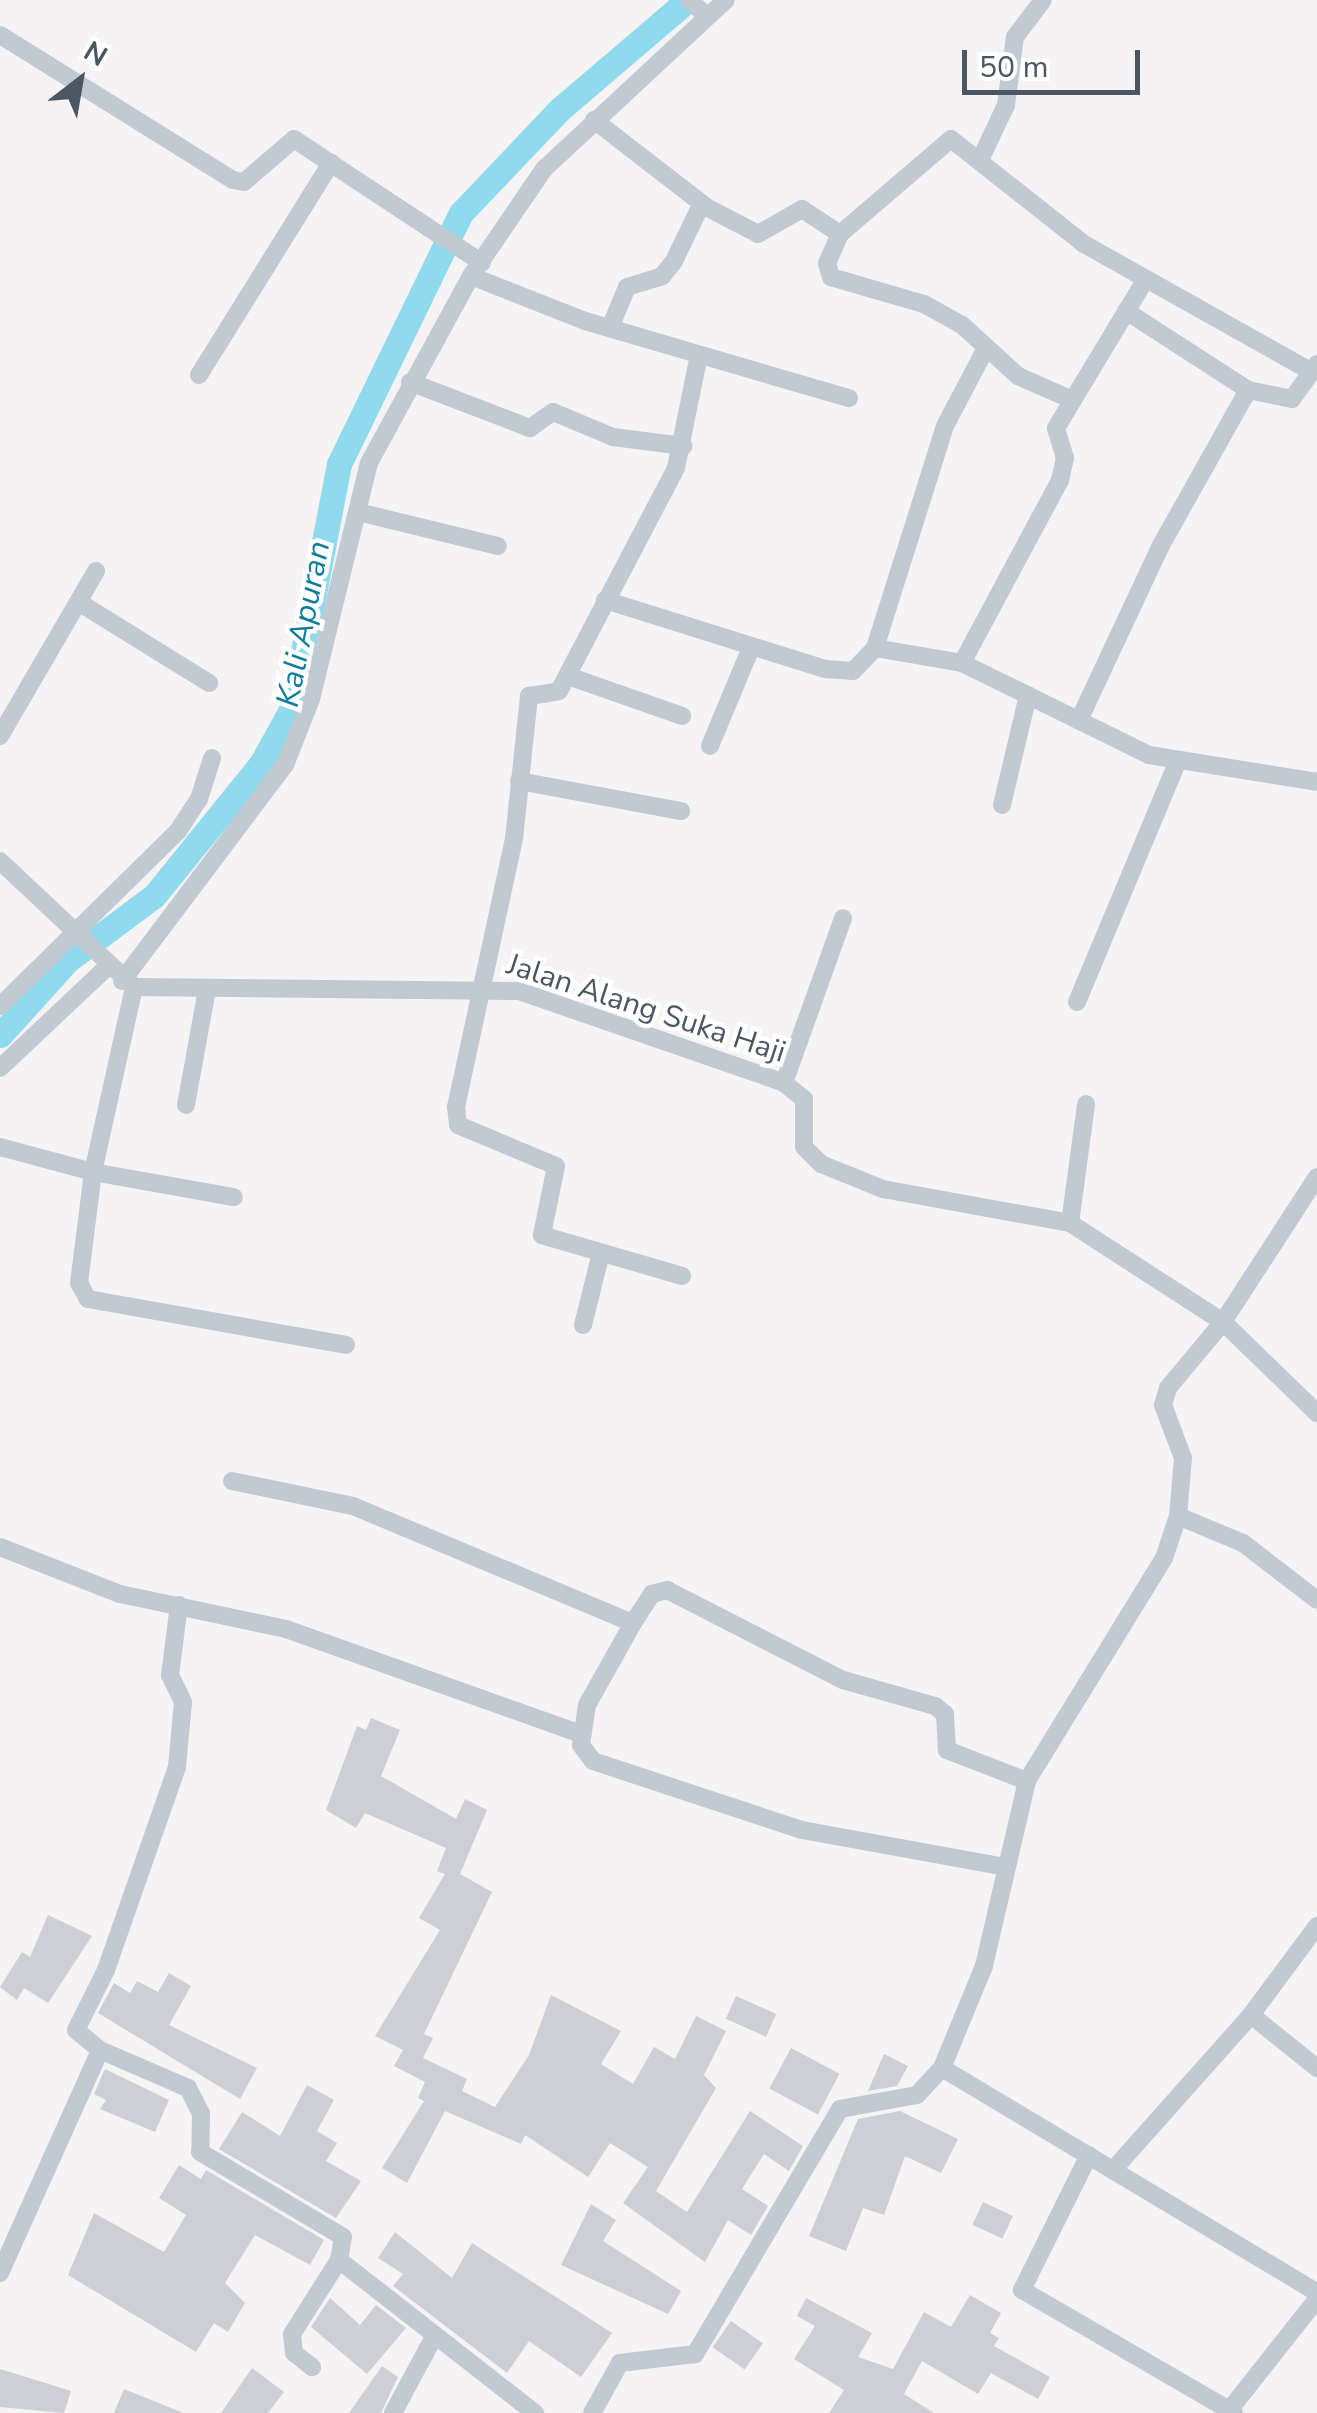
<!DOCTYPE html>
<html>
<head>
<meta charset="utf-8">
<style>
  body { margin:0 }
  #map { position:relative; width:1317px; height:2413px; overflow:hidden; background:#f5f3f3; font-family:"Nunito Sans",sans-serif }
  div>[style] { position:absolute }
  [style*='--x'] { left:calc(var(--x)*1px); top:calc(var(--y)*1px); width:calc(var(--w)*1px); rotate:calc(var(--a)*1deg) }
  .canal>* { height:25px; margin:-12.5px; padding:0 12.5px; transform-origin:12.5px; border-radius:12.5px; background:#90daee }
  .building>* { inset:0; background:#cdcfd5; transform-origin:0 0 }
  .minor>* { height:18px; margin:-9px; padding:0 9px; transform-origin:9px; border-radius:9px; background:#c1cad2 }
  span { translate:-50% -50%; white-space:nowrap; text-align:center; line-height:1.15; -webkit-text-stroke:9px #fff; paint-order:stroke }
  .street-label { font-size:30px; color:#4a5661 }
  .water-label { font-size:32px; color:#0c7c9b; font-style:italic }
  .north { position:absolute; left:30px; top:30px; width:100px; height:100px; -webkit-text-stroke:8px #fff; paint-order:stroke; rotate:31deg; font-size:28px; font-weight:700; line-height:40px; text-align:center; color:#4a5661 }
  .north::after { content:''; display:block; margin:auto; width:35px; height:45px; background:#4a5661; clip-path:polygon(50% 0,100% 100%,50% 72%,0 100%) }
  .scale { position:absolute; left:962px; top:50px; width:178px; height:45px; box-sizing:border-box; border:5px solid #4a5661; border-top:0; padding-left:12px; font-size:30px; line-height:35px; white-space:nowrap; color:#4a5661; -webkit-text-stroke:8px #fff; paint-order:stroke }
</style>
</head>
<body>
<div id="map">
  <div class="canal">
    <i style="--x:0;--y:1035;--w:101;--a:-47.8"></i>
    <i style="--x:68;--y:960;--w:107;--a:-36.7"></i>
    <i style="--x:154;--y:896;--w:170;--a:-51"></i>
    <i style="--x:261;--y:764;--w:64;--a:-61"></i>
    <i style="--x:292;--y:708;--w:248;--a:-79.1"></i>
    <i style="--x:339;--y:464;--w:279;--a:-64.1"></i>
    <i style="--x:461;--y:213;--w:142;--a:-46.4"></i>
    <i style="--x:559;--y:110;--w:170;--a:-40.5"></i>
  </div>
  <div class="building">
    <i style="clip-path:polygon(371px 1718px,400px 1730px,381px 1776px,456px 1819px,465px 1799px,487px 1810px,460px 1874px,492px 1892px,424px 2034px,433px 2038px,423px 2058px,467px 2079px,462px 2091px,495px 2107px,529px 2055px,551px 1995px,621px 2031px,601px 2064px,633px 2084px,654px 2047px,675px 2059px,696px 2016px,726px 2031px,704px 2075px,716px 2088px,656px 2191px,687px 2212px,750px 2111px,803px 2146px,789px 2171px,764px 2154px,742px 2189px,768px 2206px,751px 2235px,728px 2220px,705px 2262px,623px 2203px,648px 2167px,610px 2143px,588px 2177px,525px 2135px,521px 2144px,445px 2111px,407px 2183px,382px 2168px,424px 2101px,418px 2098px,425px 2082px,394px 2066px,403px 2050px,375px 2036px,440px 1930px,419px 1918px,445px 1874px,437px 1871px,446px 1848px,365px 1813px,356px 1828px,326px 1810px,357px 1726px,366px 1730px)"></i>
    <i style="clip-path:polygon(48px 1915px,92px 1936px,48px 2003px,24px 1988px,17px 2000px,0 1987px,22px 1952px,30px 1957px)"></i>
    <i style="clip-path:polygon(169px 1973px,191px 1986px,169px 2025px,257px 2068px,240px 2099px,98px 2013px,114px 1983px,130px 1993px,137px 1981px,158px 1992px)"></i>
    <i style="left:736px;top:1996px;width:44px;height:25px;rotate:24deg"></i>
    <i style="left:791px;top:2048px;width:55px;height:46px;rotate:28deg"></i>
    <i style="clip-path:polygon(884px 2054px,908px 2066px,897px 2086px,868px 2091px)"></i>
    <i style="clip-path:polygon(105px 2069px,169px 2100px,155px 2132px,100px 2109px,106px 2100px,94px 2094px)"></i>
    <i style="clip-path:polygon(307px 2085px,334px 2100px,317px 2131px,337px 2143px,326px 2161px,361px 2181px,336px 2218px,219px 2149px,242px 2112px,280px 2136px)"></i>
    <i style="clip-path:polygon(900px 2111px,958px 2139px,941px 2173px,905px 2156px,884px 2215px,863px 2208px,846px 2251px,809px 2236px,858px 2119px)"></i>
    <i style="clip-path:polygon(179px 2165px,201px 2179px,206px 2170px,324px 2240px,310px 2265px,255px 2235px,225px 2283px,245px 2303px,228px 2332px,214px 2323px,196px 2352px,68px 2275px,94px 2213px,164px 2252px,186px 2215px,159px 2198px)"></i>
    <i style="left:983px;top:2202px;width:33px;height:25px;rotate:25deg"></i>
    <i style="clip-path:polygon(591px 2204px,616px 2220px,603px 2241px,681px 2291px,668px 2314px,561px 2265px)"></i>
    <i style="clip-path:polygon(395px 2232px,452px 2278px,472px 2243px,612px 2333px,581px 2377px,529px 2341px,507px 2373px,393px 2286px,403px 2274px,378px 2258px)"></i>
    <i style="clip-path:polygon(970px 2295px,1001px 2313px,990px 2333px,999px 2338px,994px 2346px,1050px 2377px,1038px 2399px,991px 2373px,978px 2394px,922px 2361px,904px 2394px,934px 2413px,829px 2413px,844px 2390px,794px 2359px,815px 2326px,797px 2316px,806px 2298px,872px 2333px,858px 2357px,893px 2369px,924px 2312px,951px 2327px)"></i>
    <i style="clip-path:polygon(330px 2298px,360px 2325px,376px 2305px,406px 2328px,367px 2374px,311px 2327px)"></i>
    <i style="left:731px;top:2321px;width:39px;height:32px;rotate:35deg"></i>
    <i style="clip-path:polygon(382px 2366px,398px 2377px,381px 2413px,349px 2413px)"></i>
    <i style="clip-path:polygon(252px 2368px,284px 2392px,268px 2413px,221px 2413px)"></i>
    <i style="clip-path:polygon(0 2369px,71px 2391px,64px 2413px,0 2407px)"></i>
    <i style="clip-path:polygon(124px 2389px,181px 2412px,181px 2413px,114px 2413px)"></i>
  </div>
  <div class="minor">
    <i style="--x:689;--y:0;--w:24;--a:42"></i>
    <i style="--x:0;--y:35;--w:274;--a:31.9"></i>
    <i style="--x:233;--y:180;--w:11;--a:10"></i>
    <i style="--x:244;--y:182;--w:66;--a:-40.7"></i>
    <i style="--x:294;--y:139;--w:225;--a:33.4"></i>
    <i style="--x:594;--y:120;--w:144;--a:37.7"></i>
    <i style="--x:708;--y:208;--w:56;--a:27.5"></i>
    <i style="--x:758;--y:234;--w:51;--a:-29.6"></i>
    <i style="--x:802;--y:209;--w:45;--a:33.3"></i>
    <i style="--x:840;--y:234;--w:146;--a:-40.6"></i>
    <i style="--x:951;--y:139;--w:169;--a:38.3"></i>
    <i style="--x:1084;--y:244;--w:261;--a:29.3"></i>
    <i style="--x:980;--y:160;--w:61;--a:-64.7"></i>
    <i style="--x:1006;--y:105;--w:69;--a:-82.5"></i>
    <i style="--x:1015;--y:37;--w:46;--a:-52.9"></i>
    <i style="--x:840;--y:234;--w:32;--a:114"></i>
    <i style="--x:827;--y:263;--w:15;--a:74"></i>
    <i style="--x:831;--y:277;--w:97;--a:16.2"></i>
    <i style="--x:924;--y:304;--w:43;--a:28.9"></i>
    <i style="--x:962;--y:325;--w:76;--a:42.3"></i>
    <i style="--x:1018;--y:376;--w:57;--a:23.9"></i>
    <i style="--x:471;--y:276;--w:123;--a:21.5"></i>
    <i style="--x:585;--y:321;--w:275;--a:16.3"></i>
    <i style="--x:1126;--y:311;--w:145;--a:32.9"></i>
    <i style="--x:610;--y:328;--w:44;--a:-67.5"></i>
    <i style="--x:627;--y:287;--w:37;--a:-17"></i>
    <i style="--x:662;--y:276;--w:19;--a:-51"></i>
    <i style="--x:674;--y:261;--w:64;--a:-64.2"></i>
    <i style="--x:199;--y:375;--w:250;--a:-58.1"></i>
    <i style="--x:410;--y:382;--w:129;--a:21"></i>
    <i style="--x:530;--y:428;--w:28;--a:-35"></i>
    <i style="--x:553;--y:412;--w:65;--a:22.6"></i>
    <i style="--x:613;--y:437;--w:71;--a:7.3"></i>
    <i style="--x:358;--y:512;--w:144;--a:13.7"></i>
    <i style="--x:605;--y:600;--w:231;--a:17.4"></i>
    <i style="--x:825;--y:669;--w:28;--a:4"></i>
    <i style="--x:853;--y:671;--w:32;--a:-46"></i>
    <i style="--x:875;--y:648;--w:88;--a:9.8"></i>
    <i style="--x:962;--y:663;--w:208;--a:26.2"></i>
    <i style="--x:1149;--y:755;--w:170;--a:9.1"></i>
    <i style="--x:80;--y:603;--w:152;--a:31.8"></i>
    <i style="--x:875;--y:648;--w:233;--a:-72.5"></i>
    <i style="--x:945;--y:426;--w:88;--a:-62.3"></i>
    <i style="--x:962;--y:663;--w:208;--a:-61.8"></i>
    <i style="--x:1060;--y:480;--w:23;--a:-77"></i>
    <i style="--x:1065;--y:458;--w:31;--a:-107"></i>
    <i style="--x:1056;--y:428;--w:170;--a:-58.9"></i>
    <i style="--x:568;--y:676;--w:121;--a:19.3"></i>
    <i style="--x:1080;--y:718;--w:189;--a:-64.9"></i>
    <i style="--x:1160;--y:547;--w:180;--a:-60.7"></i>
    <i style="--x:1248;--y:390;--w:45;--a:11.6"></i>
    <i style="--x:1292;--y:399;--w:43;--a:-54.5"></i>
    <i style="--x:0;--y:736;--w:191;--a:-59.8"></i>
    <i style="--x:710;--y:746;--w:104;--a:-67.4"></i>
    <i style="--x:519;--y:781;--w:165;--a:10.5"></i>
    <i style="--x:1002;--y:805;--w:113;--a:-76.7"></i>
    <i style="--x:0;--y:861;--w:184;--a:43.2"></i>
    <i style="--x:134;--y:987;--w:385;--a:0.6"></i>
    <i style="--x:519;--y:991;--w:281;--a:19.1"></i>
    <i style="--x:784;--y:1083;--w:26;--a:39"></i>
    <i style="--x:804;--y:1099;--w:48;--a:90"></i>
    <i style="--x:804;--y:1147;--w:24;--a:45"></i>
    <i style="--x:821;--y:1164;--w:67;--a:22"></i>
    <i style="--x:883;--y:1189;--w:190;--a:10.3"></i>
    <i style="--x:1070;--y:1223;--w:182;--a:32.9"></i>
    <i style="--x:1223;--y:1322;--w:86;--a:129.8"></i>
    <i style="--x:1168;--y:1388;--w:18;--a:106"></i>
    <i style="--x:1163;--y:1405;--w:57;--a:69.3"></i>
    <i style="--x:1183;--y:1458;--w:58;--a:94.9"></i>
    <i style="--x:1178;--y:1516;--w:44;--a:108.4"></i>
    <i style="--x:1164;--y:1558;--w:262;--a:121.6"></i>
    <i style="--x:1027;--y:1781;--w:190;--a:103.1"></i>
    <i style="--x:984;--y:1966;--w:110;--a:112.4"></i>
    <i style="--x:942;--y:2068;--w:37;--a:133"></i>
    <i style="--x:917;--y:2095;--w:78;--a:169.7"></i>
    <i style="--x:840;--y:2109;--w:285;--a:120.6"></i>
    <i style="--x:695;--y:2354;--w:76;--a:173.2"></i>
    <i style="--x:620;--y:2363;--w:57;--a:119.2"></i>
    <i style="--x:122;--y:981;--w:271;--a:-53"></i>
    <i style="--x:285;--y:765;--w:71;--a:-68.5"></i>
    <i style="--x:311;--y:699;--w:243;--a:-76.2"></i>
    <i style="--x:369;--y:463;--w:213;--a:-61.4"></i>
    <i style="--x:471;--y:276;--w:130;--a:-55.7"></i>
    <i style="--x:544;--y:169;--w:248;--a:-42.9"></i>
    <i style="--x:134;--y:987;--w:189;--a:102.5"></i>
    <i style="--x:93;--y:1172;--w:143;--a:10.1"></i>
    <i style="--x:1077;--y:1002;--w:259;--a:-67.3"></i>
    <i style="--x:0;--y:1006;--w:250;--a:-44.5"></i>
    <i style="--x:178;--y:831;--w:38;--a:-57"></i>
    <i style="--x:199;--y:799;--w:43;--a:-72.4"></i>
    <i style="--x:0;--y:1068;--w:146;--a:-43.3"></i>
    <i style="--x:784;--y:1083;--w:175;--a:-70.3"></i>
    <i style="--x:186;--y:1105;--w:118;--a:-79.7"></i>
    <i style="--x:0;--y:1147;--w:96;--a:15"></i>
    <i style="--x:93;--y:1172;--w:112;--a:97.2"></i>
    <i style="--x:79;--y:1283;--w:18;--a:61"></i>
    <i style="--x:88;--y:1299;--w:262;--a:10.1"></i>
    <i style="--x:1317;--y:1177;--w:173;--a:123"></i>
    <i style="--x:1223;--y:1322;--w:131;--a:44.1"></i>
    <i style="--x:1070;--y:1223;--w:120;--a:-82.3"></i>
    <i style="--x:682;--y:1276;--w:146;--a:-163.7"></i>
    <i style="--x:542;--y:1235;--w:70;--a:-78.5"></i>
    <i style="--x:556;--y:1166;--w:106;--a:-157.3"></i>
    <i style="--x:458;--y:1125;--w:18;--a:-96"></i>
    <i style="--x:456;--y:1107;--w:274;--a:-77.8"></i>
    <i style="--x:514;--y:839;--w:144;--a:-84"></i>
    <i style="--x:529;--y:696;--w:30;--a:-9"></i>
    <i style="--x:559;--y:691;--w:252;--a:-62.3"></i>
    <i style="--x:676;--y:468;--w:115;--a:-78.5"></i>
    <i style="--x:583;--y:1325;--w:74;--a:-76"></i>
    <i style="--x:232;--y:1481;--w:124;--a:11.7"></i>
    <i style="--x:353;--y:1506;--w:303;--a:22.7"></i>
    <i style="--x:633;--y:1623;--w:35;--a:-57"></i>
    <i style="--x:652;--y:1594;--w:16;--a:-15"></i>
    <i style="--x:667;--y:1590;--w:198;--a:27.1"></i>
    <i style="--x:843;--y:1680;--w:96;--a:15.8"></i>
    <i style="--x:935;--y:1706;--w:13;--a:39"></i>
    <i style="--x:945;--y:1714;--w:36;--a:87"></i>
    <i style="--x:947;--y:1750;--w:86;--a:21.2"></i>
    <i style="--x:1178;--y:1516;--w:70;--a:22.6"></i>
    <i style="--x:1243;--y:1543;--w:93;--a:37.6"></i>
    <i style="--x:0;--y:1547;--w:129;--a:21.4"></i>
    <i style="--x:120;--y:1594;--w:170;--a:11.9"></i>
    <i style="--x:286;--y:1629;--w:313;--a:19.6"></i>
    <i style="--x:179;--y:1605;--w:71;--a:97.3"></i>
    <i style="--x:170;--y:1675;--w:30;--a:64"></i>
    <i style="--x:183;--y:1702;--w:65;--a:95.3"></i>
    <i style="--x:177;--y:1767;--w:215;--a:109.3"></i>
    <i style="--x:106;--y:1970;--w:67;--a:116.6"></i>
    <i style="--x:76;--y:2030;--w:31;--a:40"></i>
    <i style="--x:100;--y:2050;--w:96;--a:23.4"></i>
    <i style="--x:188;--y:2088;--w:28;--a:63"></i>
    <i style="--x:201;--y:2113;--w:39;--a:91"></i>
    <i style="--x:200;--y:2152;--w:166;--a:30.7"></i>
    <i style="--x:343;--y:2237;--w:23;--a:100"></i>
    <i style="--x:339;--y:2260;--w:88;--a:122.4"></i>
    <i style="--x:292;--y:2334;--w:19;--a:84"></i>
    <i style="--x:294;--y:2353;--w:23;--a:38"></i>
    <i style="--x:633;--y:1623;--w:94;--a:119.3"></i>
    <i style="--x:587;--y:1705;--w:40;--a:98.5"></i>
    <i style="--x:581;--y:1745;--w:20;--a:53"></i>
    <i style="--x:593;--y:1761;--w:220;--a:18.3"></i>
    <i style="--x:802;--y:1830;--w:207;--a:10.3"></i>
    <i style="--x:1317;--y:1926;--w:111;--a:126.6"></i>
    <i style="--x:1251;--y:2015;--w:85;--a:38.8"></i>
    <i style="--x:942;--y:2068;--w:437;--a:30.9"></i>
    <i style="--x:1089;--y:2155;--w:151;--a:116.4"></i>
    <i style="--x:1022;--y:2290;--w:245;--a:30.1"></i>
    <i style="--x:1113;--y:2170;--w:208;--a:-48.3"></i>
    <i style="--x:339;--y:2260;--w:249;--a:38"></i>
    <i style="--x:0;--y:2273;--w:244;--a:-65.8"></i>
    <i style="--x:393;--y:2413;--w:86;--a:-61.7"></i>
    <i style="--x:1227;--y:2413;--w:145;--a:-51.7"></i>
  </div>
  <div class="street-label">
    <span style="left:646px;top:1009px;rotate:18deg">Jalan Alang Suka Haji</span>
  </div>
  <div class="water-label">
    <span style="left:304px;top:624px;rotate:-79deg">Kali Apuran</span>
  </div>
  <div class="north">N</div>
  <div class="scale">50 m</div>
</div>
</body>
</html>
